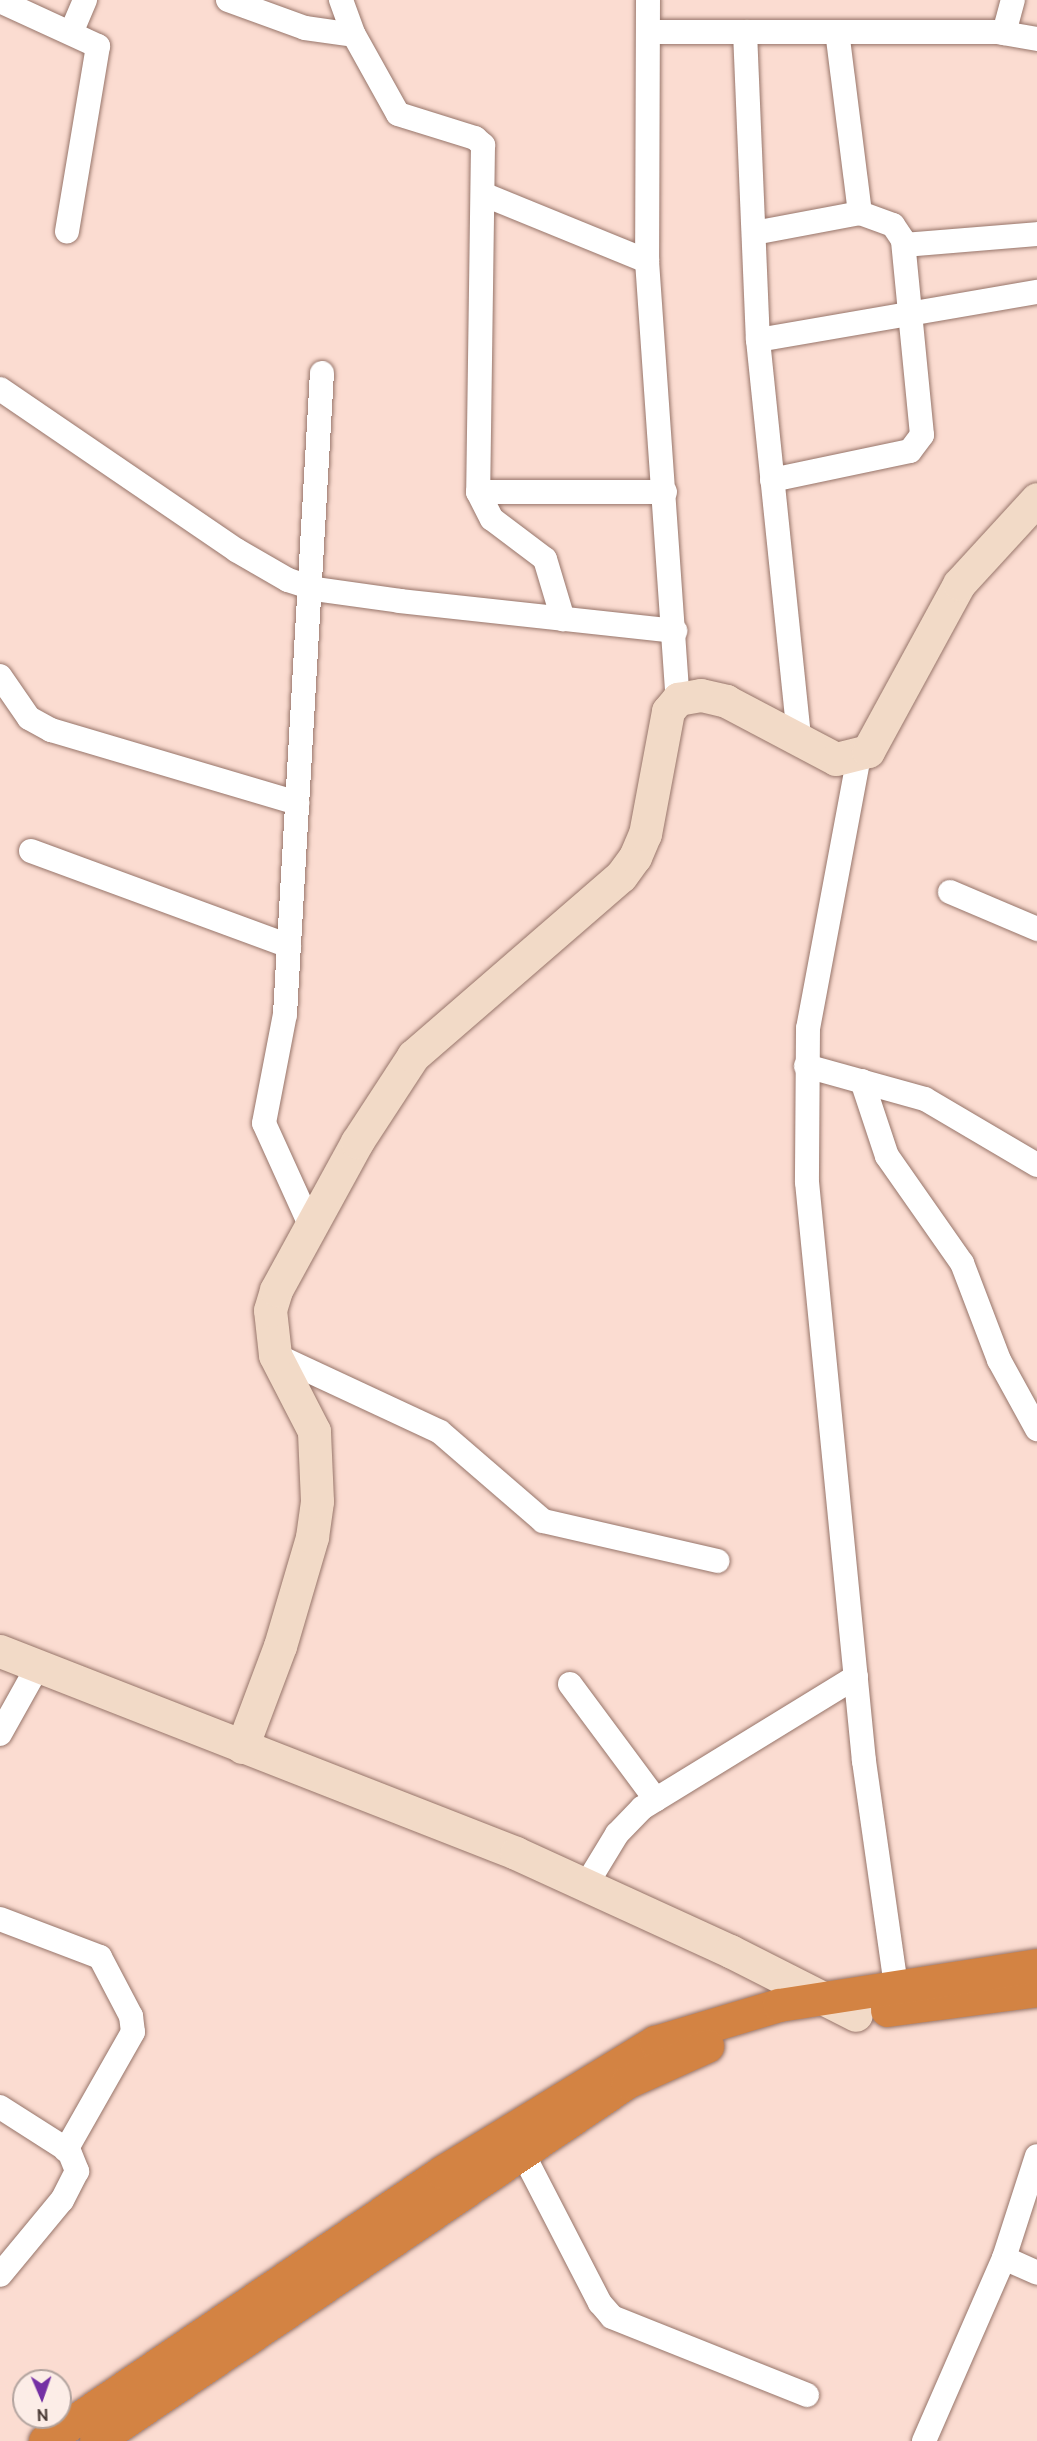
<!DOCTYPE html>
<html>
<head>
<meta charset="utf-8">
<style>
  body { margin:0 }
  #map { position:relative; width:1037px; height:2441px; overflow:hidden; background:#fbdcd1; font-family:Ubuntu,sans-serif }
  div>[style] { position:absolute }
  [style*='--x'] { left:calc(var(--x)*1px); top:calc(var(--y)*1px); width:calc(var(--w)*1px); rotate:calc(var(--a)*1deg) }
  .roads { filter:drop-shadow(0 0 2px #97756a) drop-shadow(0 0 2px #97756a) }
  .street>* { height:24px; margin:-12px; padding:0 12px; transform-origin:12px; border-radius:12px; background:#fff }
  .secondary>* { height:33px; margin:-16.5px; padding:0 16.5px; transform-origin:16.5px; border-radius:16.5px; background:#f2dac7 }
  .highway>* { height:33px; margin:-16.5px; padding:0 16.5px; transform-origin:16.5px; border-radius:16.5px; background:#d38343 }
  span { translate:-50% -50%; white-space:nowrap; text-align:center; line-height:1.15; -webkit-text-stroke:4.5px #fcede7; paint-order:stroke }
  .north { position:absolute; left:12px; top:2369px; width:60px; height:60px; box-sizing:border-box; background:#fcede7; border:2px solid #b3a49f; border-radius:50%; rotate:178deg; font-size:16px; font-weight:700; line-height:24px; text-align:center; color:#463732 }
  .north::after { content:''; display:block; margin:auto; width:21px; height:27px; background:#7430a4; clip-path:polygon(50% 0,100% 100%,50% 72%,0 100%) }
</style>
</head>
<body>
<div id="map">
  <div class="roads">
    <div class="street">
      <i style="--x:228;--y:0;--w:82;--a:20"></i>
      <i style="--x:305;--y:28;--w:49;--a:8.1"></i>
      <i style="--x:341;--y:0;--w:37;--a:70"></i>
      <i style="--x:354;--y:35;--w:90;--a:60.9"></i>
      <i style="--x:398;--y:114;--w:81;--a:17.3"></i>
      <i style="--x:475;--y:138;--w:11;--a:41"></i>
      <i style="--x:483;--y:145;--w:347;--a:90.8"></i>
      <i style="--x:478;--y:492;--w:30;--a:63"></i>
      <i style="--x:492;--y:519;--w:66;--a:37"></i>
      <i style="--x:545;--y:559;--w:63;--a:73.3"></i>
      <i style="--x:648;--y:0;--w:261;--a:90.2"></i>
      <i style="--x:647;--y:261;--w:439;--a:86"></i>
      <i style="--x:0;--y:1;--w:108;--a:24.7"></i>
      <i style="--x:98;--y:46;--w:188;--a:99.5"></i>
      <i style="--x:648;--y:32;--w:349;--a:0"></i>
      <i style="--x:997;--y:32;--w:41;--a:9.9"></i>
      <i style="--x:745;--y:32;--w:308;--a:87.6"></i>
      <i style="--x:758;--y:340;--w:401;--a:84.1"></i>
      <i style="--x:71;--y:33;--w:36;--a:-67"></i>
      <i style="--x:1004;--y:33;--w:34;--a:-75"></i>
      <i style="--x:485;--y:195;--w:175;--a:22.2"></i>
      <i style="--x:754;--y:233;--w:108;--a:-10.7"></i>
      <i style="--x:904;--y:245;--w:133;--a:-4.7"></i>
      <i style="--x:758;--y:340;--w:283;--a:-9.8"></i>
      <i style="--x:0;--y:389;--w:286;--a:34.3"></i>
      <i style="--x:236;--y:550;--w:60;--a:30"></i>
      <i style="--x:288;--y:580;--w:28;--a:18"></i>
      <i style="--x:315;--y:589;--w:86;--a:8"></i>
      <i style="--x:400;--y:601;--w:277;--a:6.2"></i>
      <i style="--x:772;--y:480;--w:141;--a:-11.9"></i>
      <i style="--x:910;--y:451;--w:20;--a:-53"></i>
      <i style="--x:922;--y:435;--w:196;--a:-95.6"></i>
      <i style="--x:903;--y:240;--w:18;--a:-124"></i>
      <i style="--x:893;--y:225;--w:35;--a:-160"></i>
      <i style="--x:860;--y:213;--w:182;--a:-97.2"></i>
      <i style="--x:478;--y:492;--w:187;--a:0"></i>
      <i style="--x:0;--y:676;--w:51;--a:55.4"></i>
      <i style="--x:29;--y:718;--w:25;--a:29"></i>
      <i style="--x:51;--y:730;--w:257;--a:16.5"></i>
      <i style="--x:859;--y:756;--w:277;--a:100.6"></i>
      <i style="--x:808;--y:1028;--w:154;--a:90.4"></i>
      <i style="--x:807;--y:1182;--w:582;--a:84.38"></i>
      <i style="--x:864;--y:1761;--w:228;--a:81.9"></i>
      <i style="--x:31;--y:851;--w:275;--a:20.2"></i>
      <i style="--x:950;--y:892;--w:95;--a:23"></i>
      <i style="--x:806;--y:1066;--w:123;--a:15.5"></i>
      <i style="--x:925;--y:1099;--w:130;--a:30.5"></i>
      <i style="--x:862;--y:1081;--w:79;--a:71.6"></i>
      <i style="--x:887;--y:1156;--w:131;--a:55"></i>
      <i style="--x:962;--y:1263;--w:104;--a:69.1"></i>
      <i style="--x:999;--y:1360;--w:79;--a:61.2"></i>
      <i style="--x:312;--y:1229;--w:116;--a:-114.4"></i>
      <i style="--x:264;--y:1123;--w:111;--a:-79.1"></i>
      <i style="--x:285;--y:1014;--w:642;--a:-86.7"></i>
      <i style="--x:275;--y:1355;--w:182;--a:25"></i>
      <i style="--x:440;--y:1432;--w:136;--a:40.8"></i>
      <i style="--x:543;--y:1521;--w:179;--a:12.9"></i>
      <i style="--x:570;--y:1684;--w:144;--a:53.4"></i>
      <i style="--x:0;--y:1734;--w:78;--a:-60.8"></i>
      <i style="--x:586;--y:1885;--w:60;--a:-58.7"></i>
      <i style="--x:617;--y:1834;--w:36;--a:-46"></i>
      <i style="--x:642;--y:1808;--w:251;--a:-31.5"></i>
      <i style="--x:0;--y:1919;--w:107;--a:20.8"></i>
      <i style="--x:100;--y:1957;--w:67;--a:62.3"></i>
      <i style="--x:131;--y:2016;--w:16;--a:83"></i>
      <i style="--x:133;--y:2032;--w:136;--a:119.6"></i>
      <i style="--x:0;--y:2107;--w:82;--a:32.5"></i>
      <i style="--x:69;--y:2151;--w:22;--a:68"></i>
      <i style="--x:77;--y:2171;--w:33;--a:117"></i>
      <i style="--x:62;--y:2200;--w:97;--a:129.6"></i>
      <i style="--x:522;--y:2152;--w:170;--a:62.7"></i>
      <i style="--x:600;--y:2303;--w:18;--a:49"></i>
      <i style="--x:612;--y:2317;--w:210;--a:21.8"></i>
      <i style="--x:1004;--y:2258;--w:36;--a:24"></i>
      <i style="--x:924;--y:2441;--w:200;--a:-66.4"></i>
      <i style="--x:1004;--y:2258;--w:107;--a:-72.1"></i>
    </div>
    <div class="secondary">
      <i style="--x:0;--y:1651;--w:554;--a:21.38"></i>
      <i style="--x:516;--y:1853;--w:235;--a:24.6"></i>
      <i style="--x:730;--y:1951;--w:141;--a:26.9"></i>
      <i style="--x:242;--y:1747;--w:108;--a:-69.4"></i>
      <i style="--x:280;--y:1646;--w:114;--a:-73.6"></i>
      <i style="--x:312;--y:1537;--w:36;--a:-82"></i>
      <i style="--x:317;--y:1501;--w:70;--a:-92.5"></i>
      <i style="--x:314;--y:1431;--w:85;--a:-117.2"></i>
      <i style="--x:275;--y:1355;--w:45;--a:-96.3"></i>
      <i style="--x:270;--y:1310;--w:21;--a:-73"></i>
      <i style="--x:276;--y:1290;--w:169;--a:-61.3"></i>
      <i style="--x:357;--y:1142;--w:103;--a:-56.9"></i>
      <i style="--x:413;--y:1056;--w:275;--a:-40.9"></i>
      <i style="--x:621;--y:876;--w:24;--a:-54"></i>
      <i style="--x:635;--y:857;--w:25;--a:-67"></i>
      <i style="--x:645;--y:834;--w:125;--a:-79.4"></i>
      <i style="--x:668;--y:711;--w:16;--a:-50"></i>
      <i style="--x:678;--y:699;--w:23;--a:-10"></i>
      <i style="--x:701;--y:695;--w:26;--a:13"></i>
      <i style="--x:726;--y:701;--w:124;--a:27.8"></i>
      <i style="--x:836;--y:759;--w:33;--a:-14"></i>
      <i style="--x:868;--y:751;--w:190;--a:-61.4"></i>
      <i style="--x:959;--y:584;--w:115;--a:-47.5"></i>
    </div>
    <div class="highway">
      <i style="--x:887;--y:2010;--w:151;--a:-7.6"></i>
      <i style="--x:45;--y:2441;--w:480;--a:-34.1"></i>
      <i style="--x:442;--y:2172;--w:250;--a:-31.4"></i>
      <i style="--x:655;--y:2042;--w:129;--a:-16.6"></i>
      <i style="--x:779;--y:2005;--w:261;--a:-8.8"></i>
      <i style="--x:96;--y:2441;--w:641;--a:-34.06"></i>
      <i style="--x:627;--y:2082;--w:88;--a:-24.2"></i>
    </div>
  </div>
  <div class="north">N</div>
</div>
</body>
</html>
